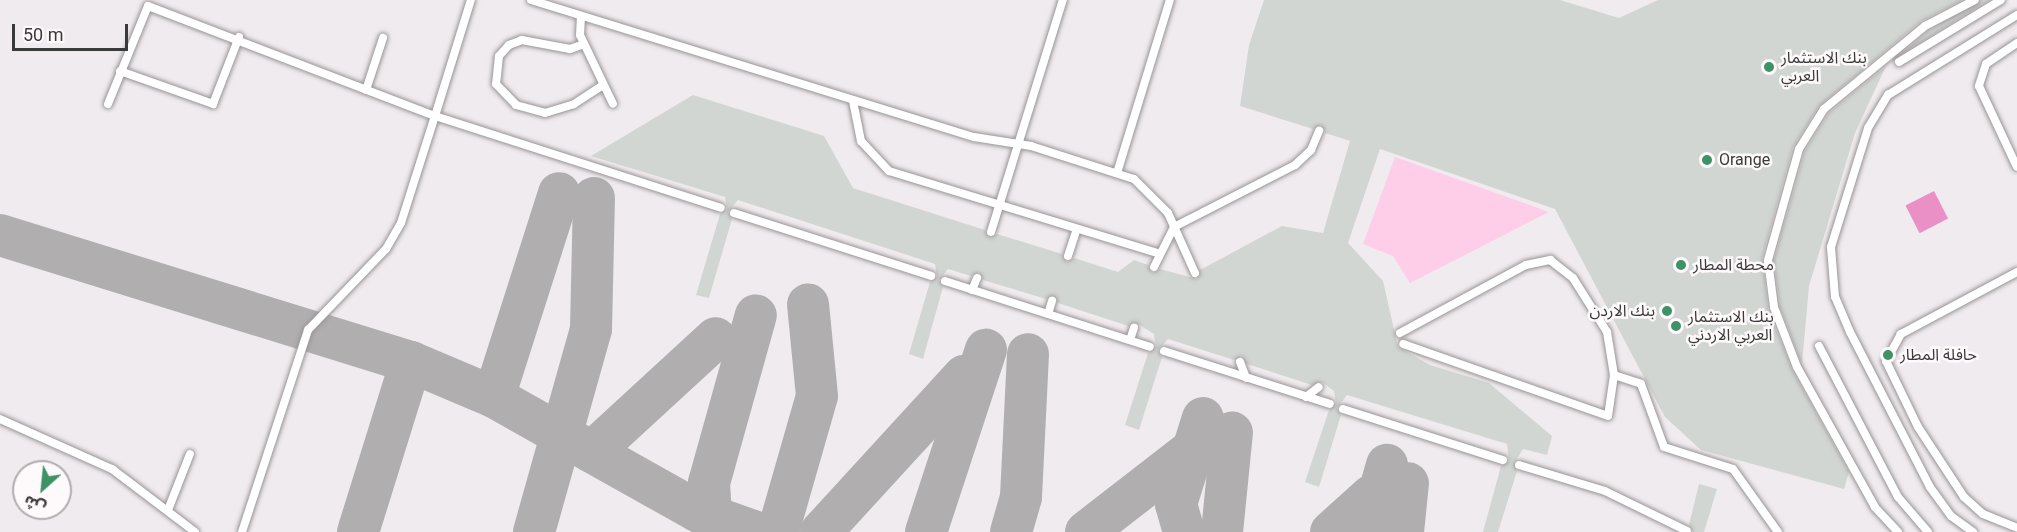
<!DOCTYPE html>
<html>
<head>
<meta charset="utf-8">
<style>
  body { margin:0 }
  #map { position:relative; width:2017px; height:532px; overflow:hidden; background:#f0ebee; font-family:Roboto,"Noto Sans Arabic",sans-serif }
  div>[style] { position:absolute }
  [style*='--x'] { left:calc(var(--x)*1px); top:calc(var(--y)*1px); width:calc(var(--w)*1px); rotate:calc(var(--a)*1deg) }
  .green>* { inset:0; background:#fecde8 }
  .water>* { inset:0; background:#eb90c6; transform-origin:0 0 }
  .taxiway>* { height:42px; margin:-21px; padding:0 21px; transform-origin:21px; border-radius:21px; background:#b1aeb0 }
  .building>* { inset:0; background:#d2d6d3 }
  .roads { filter:drop-shadow(0 0 2px #989496) drop-shadow(0 0 2px #989496) }
  .service>* { height:8px; margin:-4px; padding:0 4px; transform-origin:4px; border-radius:4px; background:#fff }
  .dots>* { width:16px; height:16px; translate:-50% -50%; box-sizing:border-box; border:3px solid #fef9fb; border-radius:50% }
  span { translate:-50% -50%; white-space:nowrap; text-align:center; line-height:1.15; -webkit-text-stroke:5px #fef9fb; paint-order:stroke }
  .poi-label { font-size:16px; color:#3b3a3b }
  .left { translate:0 -50%; text-align:left }
  .right { translate:-100% -50%; text-align:right }
  .north { position:absolute; left:12px; top:460px; width:60px; height:60px; box-sizing:border-box; background:#fef9fb; border:2px solid #b0adae; border-radius:50%; rotate:207deg; font-size:16px; font-weight:700; line-height:24px; text-align:center; color:#3b3a3b }
  .north::after { content:''; display:block; margin:auto; width:21px; height:27px; background:#3d9366; clip-path:polygon(50% 0,100% 100%,50% 72%,0 100%) }
  .scale { position:absolute; left:12px; top:24px; width:116px; height:27px; box-sizing:border-box; border:3px solid #3b3a3b; border-top:0; padding-left:8px; font-size:18px; line-height:21px; white-space:nowrap; color:#3b3a3b; -webkit-text-stroke:4px #fef9fb; paint-order:stroke }
</style>
</head>
<body>
<div id="map">
  <div class="green">
    <i style="clip-path:polygon(1395px 157px,1549px 212px,1410px 283px,1393px 256px,1363px 244px)"></i>
  </div>
  <div class="water">
    <i style="left:1934px;top:191px;width:31px;height:32px;rotate:63deg"></i>
  </div>
  <div class="taxiway">
    <i style="--x:0;--y:235;--w:430;--a:17.2"></i>
    <i style="--x:411;--y:362;--w:90;--a:22.9"></i>
    <i style="--x:494;--y:397;--w:233;--a:29.3"></i>
    <i style="--x:697;--y:511;--w:63;--a:19.6"></i>
    <i style="--x:494;--y:397;--w:214;--a:-72.3"></i>
    <i style="--x:592;--y:452;--w:168;--a:-42.6"></i>
    <i style="--x:358;--y:532;--w:178;--a:-72.7"></i>
    <i style="--x:534;--y:532;--w:211;--a:-74.3"></i>
    <i style="--x:591;--y:329;--w:131;--a:-88.7"></i>
    <i style="--x:712;--y:532;--w:49;--a:-93.5"></i>
    <i style="--x:709;--y:483;--w:174;--a:-74.4"></i>
    <i style="--x:778;--y:532;--w:141;--a:-74"></i>
    <i style="--x:817;--y:396;--w:92;--a:-95.6"></i>
    <i style="--x:821;--y:532;--w:212;--a:-47.5"></i>
    <i style="--x:926;--y:532;--w:192;--a:-71.8"></i>
    <i style="--x:1011;--y:532;--w:36;--a:-74"></i>
    <i style="--x:1021;--y:497;--w:143;--a:-87.2"></i>
    <i style="--x:1086;--y:532;--w:135;--a:-37.8"></i>
    <i style="--x:1184;--y:532;--w:29;--a:-106"></i>
    <i style="--x:1176;--y:504;--w:90;--a:-72.6"></i>
    <i style="--x:1222;--y:532;--w:100;--a:-84.3"></i>
    <i style="--x:1331;--y:532;--w:54;--a:-42"></i>
    <i style="--x:1368;--y:532;--w:70;--a:-74.2"></i>
    <i style="--x:1403;--y:532;--w:49;--a:-84.2"></i>
  </div>
  <div class="building">
    <i style="clip-path:polygon(1264px 0,1560px 0,1619px 18px,1658px 0,1962px 0,1921px 21px,1819px 106px,1793px 147px,1762px 258px,1768px 309px,1792px 370px,1849px 472px,1844px 489px,1701px 450px,1665px 417px,1555px 209px,1380px 149px,1348px 243px,1383px 281px,1398px 347px,1430px 365px,1489px 383px,1552px 436px,1547px 455px,1523px 449px,1514px 463px,1517px 471px,1498px 532px,1483px 532px,1501px 466px,1509px 461px,1507px 444px,1347px 395px,1337px 408px,1341px 415px,1319px 487px,1305px 482px,1329px 410px,1336px 403px,1334px 391px,1322px 382px,1312px 385px,1247px 364px,1242px 356px,1234px 360px,1168px 339px,1158px 350px,1162px 357px,1139px 430px,1125px 425px,1148px 353px,1156px 346px,1154px 334px,1136px 323px,1128px 326px,1058px 303px,1054px 296px,1046px 299px,983px 280px,979px 272px,971px 276px,948px 269px,939px 280px,943px 287px,923px 359px,909px 354px,930px 282px,937px 277px,935px 264px,738px 200px,728px 212px,732px 219px,709px 298px,696px 295px,720px 214px,727px 209px,725px 197px,591px 156px,693px 95px,824px 136px,853px 188px,985px 230px,989px 237px,997px 234px,1062px 254px,1067px 262px,1074px 258px,1118px 272px,1134px 260px,1148px 265px,1152px 273px,1160px 269px,1197px 279px,1200px 270px,1282px 226px,1323px 233px,1350px 141px,1325px 133px,1321px 125px,1313px 129px,1240px 106px,1249px 45px)"></i>
    <i style="clip-path:polygon(1981px 0,1989px 0,1900px 55px,1928px 31px)"></i>
    <i style="clip-path:polygon(1886px 66px,1855px 133px,1809px 286px,1802px 364px,1780px 306px,1774px 260px,1805px 151px,1829px 113px)"></i>
    <i style="clip-path:polygon(1699px 484px,1717px 489px,1704px 532px,1693px 532px,1689px 525px)"></i>
  </div>
  <div class="roads">
    <div class="service">
      <i style="--x:531;--y:0;--w:464;--a:17.2"></i>
      <i style="--x:974;--y:137;--w:58;--a:9"></i>
      <i style="--x:1031;--y:146;--w:108;--a:17.8"></i>
      <i style="--x:1134;--y:179;--w:48;--a:45"></i>
      <i style="--x:1168;--y:213;--w:66;--a:65.8"></i>
      <i style="--x:581;--y:16;--w:19;--a:93"></i>
      <i style="--x:580;--y:35;--w:76;--a:64.4"></i>
      <i style="--x:2017;--y:43;--w:37;--a:146"></i>
      <i style="--x:1986;--y:64;--w:23;--a:108"></i>
      <i style="--x:1979;--y:86;--w:89;--a:64.9"></i>
      <i style="--x:584;--y:44;--w:15;--a:160"></i>
      <i style="--x:570;--y:49;--w:49;--a:-169.4"></i>
      <i style="--x:522;--y:40;--w:14;--a:159"></i>
      <i style="--x:509;--y:45;--w:15;--a:132"></i>
      <i style="--x:499;--y:56;--w:28;--a:96"></i>
      <i style="--x:496;--y:84;--w:29;--a:46"></i>
      <i style="--x:516;--y:105;--w:30;--a:15"></i>
      <i style="--x:545;--y:113;--w:30;--a:-17"></i>
      <i style="--x:574;--y:104;--w:35;--a:-33"></i>
      <i style="--x:1899;--y:62;--w:119;--a:-31.3"></i>
      <i style="--x:120;--y:71;--w:99;--a:19.5"></i>
      <i style="--x:213;--y:104;--w:72;--a:-68.8"></i>
      <i style="--x:366;--y:90;--w:55;--a:-71.9"></i>
      <i style="--x:853;--y:101;--w:41;--a:78.7"></i>
      <i style="--x:861;--y:141;--w:41;--a:47"></i>
      <i style="--x:889;--y:171;--w:281;--a:17"></i>
      <i style="--x:108;--y:104;--w:106;--a:-67.8"></i>
      <i style="--x:148;--y:6;--w:307;--a:21"></i>
      <i style="--x:435;--y:116;--w:121;--a:-72.8"></i>
      <i style="--x:1117;--y:173;--w:181;--a:-73"></i>
      <i style="--x:734;--y:213;--w:207;--a:17.7"></i>
      <i style="--x:991;--y:232;--w:243;--a:-72.8"></i>
      <i style="--x:1068;--y:256;--w:28;--a:-72"></i>
      <i style="--x:1154;--y:267;--w:45;--a:-63.4"></i>
      <i style="--x:1174;--y:227;--w:136;--a:-27.1"></i>
      <i style="--x:1295;--y:165;--w:22;--a:-43"></i>
      <i style="--x:1311;--y:150;--w:21;--a:-67"></i>
      <i style="--x:2017;--y:272;--w:132;--a:151.9"></i>
      <i style="--x:1901;--y:334;--w:31;--a:119"></i>
      <i style="--x:1886;--y:361;--w:73;--a:64.1"></i>
      <i style="--x:1918;--y:427;--w:84;--a:56.7"></i>
      <i style="--x:1964;--y:497;--w:25;--a:42"></i>
      <i style="--x:1983;--y:514;--w:37;--a:22"></i>
      <i style="--x:945;--y:281;--w:215;--a:17.8"></i>
      <i style="--x:972;--y:290;--w:13;--a:-67"></i>
      <i style="--x:1048;--y:314;--w:14;--a:-73"></i>
      <i style="--x:1400;--y:333;--w:143;--a:-28.4"></i>
      <i style="--x:1526;--y:265;--w:25;--a:-12"></i>
      <i style="--x:1550;--y:260;--w:29;--a:38"></i>
      <i style="--x:1573;--y:278;--w:64;--a:57.8"></i>
      <i style="--x:1607;--y:332;--w:44;--a:80.8"></i>
      <i style="--x:1614;--y:375;--w:41;--a:98.3"></i>
      <i style="--x:1608;--y:416;--w:217;--a:-160.6"></i>
      <i style="--x:1130;--y:340;--w:13;--a:-72"></i>
      <i style="--x:1819;--y:346;--w:170;--a:62.4"></i>
      <i style="--x:1898;--y:497;--w:46;--a:49.4"></i>
      <i style="--x:1164;--y:351;--w:174;--a:17.7"></i>
      <i style="--x:1240;--y:362;--w:17;--a:69"></i>
      <i style="--x:1614;--y:375;--w:28;--a:18"></i>
      <i style="--x:1641;--y:384;--w:67;--a:69.9"></i>
      <i style="--x:1664;--y:447;--w:72;--a:17.7"></i>
      <i style="--x:1733;--y:469;--w:77;--a:54.5"></i>
      <i style="--x:1306;--y:397;--w:16;--a:-38"></i>
      <i style="--x:1343;--y:409;--w:168;--a:17.7"></i>
      <i style="--x:0;--y:419;--w:123;--a:24.1"></i>
      <i style="--x:112;--y:469;--w:104;--a:37.2"></i>
      <i style="--x:1519;--y:465;--w:90;--a:16.8"></i>
      <i style="--x:1605;--y:491;--w:91;--a:26"></i>
      <i style="--x:168;--y:510;--w:60;--a:-68.6"></i>
      <i style="--x:242;--y:532;--w:213;--a:-71.9"></i>
      <i style="--x:308;--y:330;--w:112;--a:-46.1"></i>
      <i style="--x:386;--y:249;--w:30;--a:-60"></i>
      <i style="--x:401;--y:223;--w:112;--a:-72.4"></i>
      <i style="--x:435;--y:116;--w:300;--a:17.8"></i>
      <i style="--x:1898;--y:532;--w:34;--a:-133"></i>
      <i style="--x:1875;--y:507;--w:160;--a:-119.1"></i>
      <i style="--x:1797;--y:367;--w:64;--a:-111"></i>
      <i style="--x:1774;--y:307;--w:47;--a:-97.3"></i>
      <i style="--x:1768;--y:260;--w:115;--a:-74.4"></i>
      <i style="--x:1799;--y:149;--w:47;--a:-58"></i>
      <i style="--x:1824;--y:109;--w:131;--a:-39.4"></i>
      <i style="--x:1925;--y:26;--w:56;--a:-27.5"></i>
      <i style="--x:1973;--y:532;--w:27;--a:-144"></i>
      <i style="--x:1951;--y:516;--w:36;--a:-126"></i>
      <i style="--x:1930;--y:487;--w:174;--a:-117.3"></i>
      <i style="--x:1850;--y:332;--w:38;--a:-113"></i>
      <i style="--x:1835;--y:297;--w:50;--a:-94.6"></i>
      <i style="--x:1831;--y:247;--w:125;--a:-72.7"></i>
      <i style="--x:1868;--y:128;--w:39;--a:-59"></i>
      <i style="--x:1888;--y:95;--w:152;--a:-31.8"></i>
    </div>
  </div>
  <div class="dots">
    <i style="left:1769px;top:67px;background:#3d9366"></i>
    <i style="left:1707px;top:160px;background:#3d9366"></i>
    <i style="left:1681px;top:265px;background:#3d9366"></i>
    <i style="left:1667px;top:311px;background:#3d9366"></i>
    <i style="left:1676px;top:326px;background:#3d9366"></i>
    <i style="left:1888px;top:355px;background:#3d9366"></i>
  </div>
  <div class="poi-label">
    <span class="left" style="left:1781px;top:67px">بنك الاستثمار<br>العربي</span>
    <span class="left" style="left:1719px;top:160px">Orange</span>
    <span class="left" style="left:1693px;top:265px">محطة المطار</span>
    <span class="right" style="left:1655px;top:311px">بنك الاردن</span>
    <span class="left" style="left:1688px;top:326px">بنك الاستثمار<br>العربي الاردني</span>
    <span class="left" style="left:1900px;top:355px">حافلة المطار</span>
  </div>
  <div class="north">ش</div>
  <div class="scale">50 m</div>
</div>
</body>
</html>
